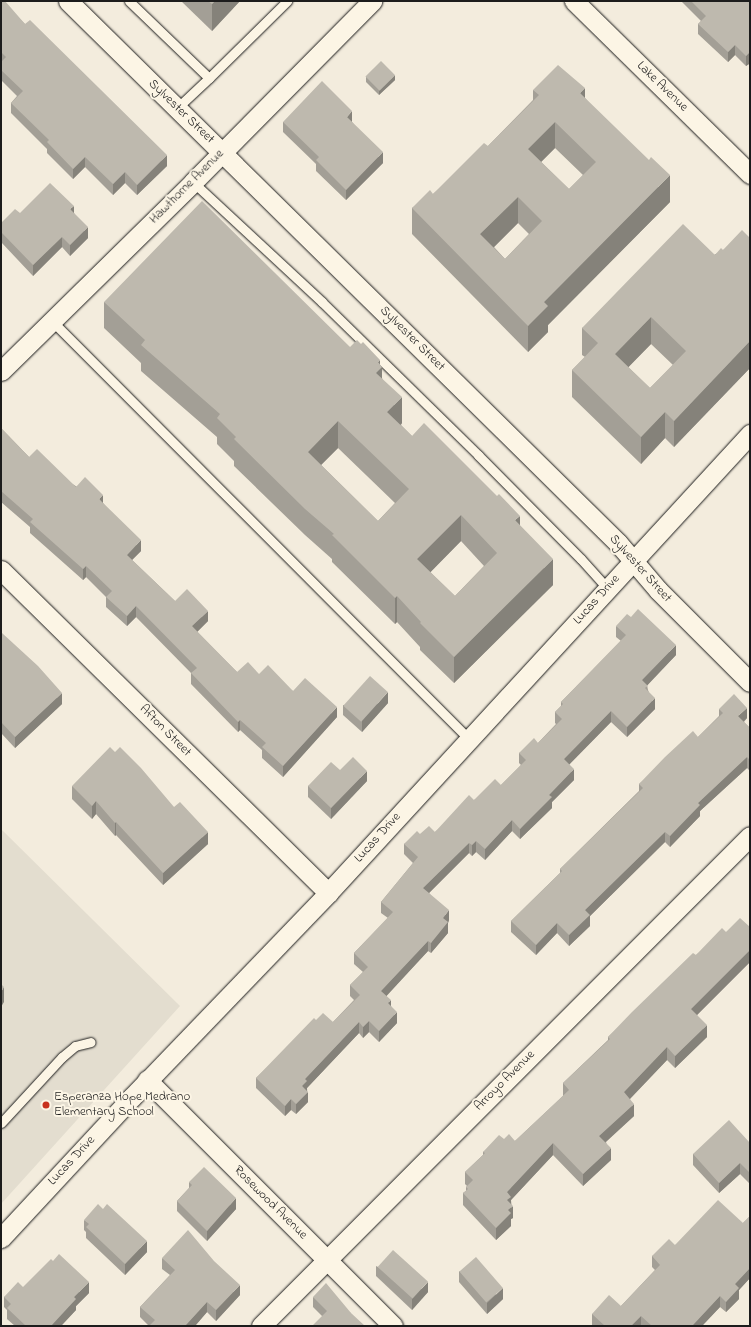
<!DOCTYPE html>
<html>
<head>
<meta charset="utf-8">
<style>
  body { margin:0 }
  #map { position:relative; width:751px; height:1327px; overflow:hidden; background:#f3ecdd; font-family:"Indie Flower",sans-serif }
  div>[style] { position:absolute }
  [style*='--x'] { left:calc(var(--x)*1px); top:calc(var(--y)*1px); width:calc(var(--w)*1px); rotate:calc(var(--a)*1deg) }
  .built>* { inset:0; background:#e3ddcf }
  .roads { filter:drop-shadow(0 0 1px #1c1c1c) drop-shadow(0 0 1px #1c1c1c) }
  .service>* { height:9px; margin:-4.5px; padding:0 4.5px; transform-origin:4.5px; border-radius:4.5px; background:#fcf5e5 }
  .minor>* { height:19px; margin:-9.5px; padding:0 9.5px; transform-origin:9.5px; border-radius:9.5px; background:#fcf5e5 }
  .wall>* { inset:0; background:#a39f96 }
  .shaded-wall>* { inset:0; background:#85827a }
  .building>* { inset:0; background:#beb9ae; transform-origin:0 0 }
  .dots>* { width:11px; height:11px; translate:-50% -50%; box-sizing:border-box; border:2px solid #fcf5e5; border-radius:50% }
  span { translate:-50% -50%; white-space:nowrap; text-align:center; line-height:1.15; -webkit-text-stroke:4px #fcf5e5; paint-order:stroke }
  .street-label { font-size:13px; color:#1c1c1c }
  .poi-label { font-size:13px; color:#1c1c1c }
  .left { translate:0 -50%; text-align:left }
  .frame { position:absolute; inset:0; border:2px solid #1c1c1c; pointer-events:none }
</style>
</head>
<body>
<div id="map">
  <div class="built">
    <i style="clip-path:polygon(1px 829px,180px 1006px,1px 1204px)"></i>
  </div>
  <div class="roads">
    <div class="service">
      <i style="--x:129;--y:1;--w:111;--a:43.9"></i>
      <i style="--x:209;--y:78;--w:110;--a:-44.6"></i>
      <i style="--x:177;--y:108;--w:44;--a:-43.2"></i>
      <i style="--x:193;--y:182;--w:176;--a:42.9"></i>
      <i style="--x:322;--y:302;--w:219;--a:44.4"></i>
      <i style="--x:478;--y:455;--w:146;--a:45.3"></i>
      <i style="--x:581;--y:559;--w:40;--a:48"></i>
      <i style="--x:52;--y:321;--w:590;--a:45.07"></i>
      <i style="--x:1;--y:1123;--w:90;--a:-47.3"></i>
      <i style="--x:62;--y:1057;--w:17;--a:-40"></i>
      <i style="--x:75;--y:1046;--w:16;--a:-14"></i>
    </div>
    <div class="minor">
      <i style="--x:68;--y:1;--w:772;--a:44.58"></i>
      <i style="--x:618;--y:543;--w:62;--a:49.6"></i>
      <i style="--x:658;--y:590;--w:130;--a:45"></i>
      <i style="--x:574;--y:1;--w:247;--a:44.5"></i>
      <i style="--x:1;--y:371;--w:269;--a:-44.5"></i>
      <i style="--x:193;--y:182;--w:255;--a:-45.3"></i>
      <i style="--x:1;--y:570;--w:460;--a:44.6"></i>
      <i style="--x:147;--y:1080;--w:348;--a:45"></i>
      <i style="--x:1;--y:1238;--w:192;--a:-47.1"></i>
      <i style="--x:132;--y:1097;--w:283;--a:-46.1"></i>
      <i style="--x:328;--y:893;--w:624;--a:-47.4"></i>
      <i style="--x:261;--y:1326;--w:692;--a:-45.06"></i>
    </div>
  </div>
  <div class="wall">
    <i style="clip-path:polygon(1px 1px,25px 24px,167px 166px,137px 195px,125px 183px,113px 195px,85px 167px,73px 179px,47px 153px,47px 149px,11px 113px,11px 103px,17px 96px,1px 80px)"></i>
    <i style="clip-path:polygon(181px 1px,240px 1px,212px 31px)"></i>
    <i style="clip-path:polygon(681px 1px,750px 1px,750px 65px,749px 64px,746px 66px,735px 55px,728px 62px,698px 34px,698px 24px,701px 21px)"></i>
    <i style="clip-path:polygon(366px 77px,395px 80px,379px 95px,366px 82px)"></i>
    <i style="clip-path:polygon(evenodd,533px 90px,585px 98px,670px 202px,548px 325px,548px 332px,528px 352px,412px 234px,412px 208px,433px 194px,488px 146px,533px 100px,533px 90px,555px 148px,583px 175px,569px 189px,541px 162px,555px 148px,533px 90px,518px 223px,529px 234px,505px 259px,494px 247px,518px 223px)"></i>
    <i style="clip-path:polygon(352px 121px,352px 122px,383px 163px,346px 200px,316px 171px,316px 164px,283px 132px,283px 122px)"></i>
    <i style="clip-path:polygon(20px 213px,74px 213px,88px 238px,70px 256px,62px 247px,33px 276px,1px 242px,1px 223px)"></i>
    <i style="clip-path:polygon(evenodd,750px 238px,750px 368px,674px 447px,665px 438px,641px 464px,572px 397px,572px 370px,585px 357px,582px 355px,582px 328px,723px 250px,750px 238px,651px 344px,673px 365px,650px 388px,628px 367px,651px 344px)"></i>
    <i style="clip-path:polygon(evenodd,104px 302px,350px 347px,380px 366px,382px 378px,402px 423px,401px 425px,412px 436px,520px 526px,553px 585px,454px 683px,420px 650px,420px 647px,397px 622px,395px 624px,332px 562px,332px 559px,305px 535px,234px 466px,234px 461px,217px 444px,217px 437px,141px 371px,141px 363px,104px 328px,104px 302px,338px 448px,395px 503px,378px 521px,321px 465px,338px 448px,104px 302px,461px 541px,484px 566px,455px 596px,430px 572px,461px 541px)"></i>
    <i style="clip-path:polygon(1px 428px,29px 457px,103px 503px,141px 551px,132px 560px,175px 601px,208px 621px,197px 632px,237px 672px,259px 674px,293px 691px,337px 717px,283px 777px,262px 758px,262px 750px,240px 730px,238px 732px,191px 684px,191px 673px,136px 617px,127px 626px,106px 607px,106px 597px,86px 577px,83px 580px,30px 533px,30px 527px,1px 502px)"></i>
    <i style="clip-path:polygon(616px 626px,676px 655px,647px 685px,648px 690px,655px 709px,627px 737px,611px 722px,569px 764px,574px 780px,552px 802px,552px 808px,520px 839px,512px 831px,485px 860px,476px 852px,472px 856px,469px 853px,429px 893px,449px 920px,448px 923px,448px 933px,431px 953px,428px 951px,386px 996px,391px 1006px,397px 1023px,379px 1042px,369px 1032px,363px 1038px,359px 1033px,307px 1088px,308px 1102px,296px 1114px,291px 1110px,285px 1116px,256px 1088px,256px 1078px,316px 1020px,333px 1022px,354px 1000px,350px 996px,350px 985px,363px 972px,354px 964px,354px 953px,388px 918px,381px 913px,381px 902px,413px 863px,404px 854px,404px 844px,420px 834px,435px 832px,474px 800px,501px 785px,521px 765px,519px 763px,519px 753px,538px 743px,556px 724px,555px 723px,555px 712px,561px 706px,561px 702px,621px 641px,616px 637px)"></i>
    <i style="clip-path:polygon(1px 634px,62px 704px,15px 748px,1px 733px)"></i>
    <i style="clip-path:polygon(388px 703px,362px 732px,343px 715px,343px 705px)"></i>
    <i style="clip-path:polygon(719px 709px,747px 718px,744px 722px,750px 728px,750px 771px,747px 768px,700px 811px,700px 816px,670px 847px,665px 842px,590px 916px,590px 926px,569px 946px,557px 933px,536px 955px,511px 932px,511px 921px,560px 873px,560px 869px,639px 791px,639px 784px,698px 737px,719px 716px)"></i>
    <i style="clip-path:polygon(340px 770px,367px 781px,331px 819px,308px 797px,308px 786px)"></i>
    <i style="clip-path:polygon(72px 786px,174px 807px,208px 844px,163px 885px,116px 835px,115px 836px,96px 814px,92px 819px,72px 799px)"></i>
    <i style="clip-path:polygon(750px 927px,750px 962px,697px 1015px,707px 1037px,675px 1068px,667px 1060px,630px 1099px,634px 1116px,606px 1142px,611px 1160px,583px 1186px,553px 1155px,511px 1200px,513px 1218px,511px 1219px,511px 1226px,496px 1240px,463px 1205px,463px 1193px,466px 1191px,466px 1187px,467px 1186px,465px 1184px,465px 1172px,483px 1155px,483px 1152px,504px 1139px,515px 1141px,563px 1096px,563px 1083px,608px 1040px,608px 1037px,696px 955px,726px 932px)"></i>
    <i style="clip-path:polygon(750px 1143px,750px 1184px,740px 1174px,719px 1193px,693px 1165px,693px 1154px)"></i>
    <i style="clip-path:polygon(189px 1182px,236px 1209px,207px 1241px,177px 1211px,177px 1201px,189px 1188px)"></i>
    <i style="clip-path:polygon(750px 1216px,750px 1278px,739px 1290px,739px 1299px,726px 1312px,720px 1307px,702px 1326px,593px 1326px,592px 1325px,592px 1314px,621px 1306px,655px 1270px,652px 1267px,652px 1256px,675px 1245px,743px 1223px)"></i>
    <i style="clip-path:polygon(84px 1220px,147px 1252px,125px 1275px,86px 1238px,86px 1232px,84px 1230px)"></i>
    <i style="clip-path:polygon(162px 1258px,240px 1295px,216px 1321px,207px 1312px,195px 1326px,149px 1326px,140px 1317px,140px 1307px,170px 1275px,162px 1269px)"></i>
    <i style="clip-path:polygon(376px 1266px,428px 1292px,412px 1310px,376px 1276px)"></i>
    <i style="clip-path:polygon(459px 1271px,503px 1299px,487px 1314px,459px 1282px)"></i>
    <i style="clip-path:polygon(23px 1287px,89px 1293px,76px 1306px,76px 1310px,61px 1326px,15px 1326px,7px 1319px,7px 1310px,4px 1307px,4px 1297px)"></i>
    <i style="clip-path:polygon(313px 1297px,351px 1313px,322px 1316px,313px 1307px)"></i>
  </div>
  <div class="shaded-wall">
    <i style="clip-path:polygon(215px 1px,240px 1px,212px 31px,212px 4px)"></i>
    <i style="clip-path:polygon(735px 45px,735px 55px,728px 62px,728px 52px)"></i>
    <i style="clip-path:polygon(749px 53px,749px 64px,746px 66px,746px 56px)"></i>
    <i style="clip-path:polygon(395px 75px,395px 80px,379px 95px,379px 90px)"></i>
    <i style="clip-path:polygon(585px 88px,585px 115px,580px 93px)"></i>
    <i style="clip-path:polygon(352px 111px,352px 121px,347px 127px,347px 117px)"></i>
    <i style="clip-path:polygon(555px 122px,555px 148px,528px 175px,528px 149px)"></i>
    <i style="clip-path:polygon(383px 152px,383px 163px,346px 200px,346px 190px)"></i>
    <i style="clip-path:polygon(167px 155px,167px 166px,137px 195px,137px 185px)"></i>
    <i style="clip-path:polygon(85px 157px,85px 167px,73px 179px,73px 169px)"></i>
    <i style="clip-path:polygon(125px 172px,125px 183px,113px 195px,113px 184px)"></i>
    <i style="clip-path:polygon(670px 175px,670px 202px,548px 325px,548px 332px,528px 352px,528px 326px,544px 302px)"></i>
    <i style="clip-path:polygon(518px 197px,518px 223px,480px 261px,480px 234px)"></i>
    <i style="clip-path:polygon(74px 206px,74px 217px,70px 209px)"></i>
    <i style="clip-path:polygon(88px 227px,88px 238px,70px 256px,70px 245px)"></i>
    <i style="clip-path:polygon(62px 237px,62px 247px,33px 276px,33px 265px)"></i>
    <i style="clip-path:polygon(651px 317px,651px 344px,615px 381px,615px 354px)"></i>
    <i style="clip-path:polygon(750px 341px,750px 368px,674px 447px,674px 421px)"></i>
    <i style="clip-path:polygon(380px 360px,380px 368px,382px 367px,382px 393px,376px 373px,378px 362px)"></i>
    <i style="clip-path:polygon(402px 397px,402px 423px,387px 439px,387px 412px)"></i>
    <i style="clip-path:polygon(665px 412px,665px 438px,641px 464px,641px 437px)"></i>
    <i style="clip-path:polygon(338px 421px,338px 448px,308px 478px,308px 452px)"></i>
    <i style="clip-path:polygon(103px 495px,103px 505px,99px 499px)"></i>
    <i style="clip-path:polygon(461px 515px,461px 541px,417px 586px,417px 559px)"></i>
    <i style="clip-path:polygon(520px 516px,520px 543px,515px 520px)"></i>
    <i style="clip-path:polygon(141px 540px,141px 551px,127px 565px,127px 555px)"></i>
    <i style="clip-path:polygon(553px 559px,553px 585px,454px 683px,454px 657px)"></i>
    <i style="clip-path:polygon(86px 566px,86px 577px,83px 580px,83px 569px)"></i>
    <i style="clip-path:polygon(397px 596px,397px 622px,395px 624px,395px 598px)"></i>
    <i style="clip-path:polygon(136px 606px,136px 617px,127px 626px,127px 616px)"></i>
    <i style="clip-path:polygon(208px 611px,208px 621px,192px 637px,192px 626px)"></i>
    <i style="clip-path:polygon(676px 645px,676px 655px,642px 691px,642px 680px)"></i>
    <i style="clip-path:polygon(388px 692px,388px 703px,362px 732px,362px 721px)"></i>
    <i style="clip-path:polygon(62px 693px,62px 704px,15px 748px,15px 737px)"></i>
    <i style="clip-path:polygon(655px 698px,655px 709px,627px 737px,627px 727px)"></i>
    <i style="clip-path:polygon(337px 707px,337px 717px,283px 777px,283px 766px)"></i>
    <i style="clip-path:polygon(747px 708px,747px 718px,738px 727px,738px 716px)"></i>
    <i style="clip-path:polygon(611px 711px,611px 722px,564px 770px,564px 759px)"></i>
    <i style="clip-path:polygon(240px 720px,240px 730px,238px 732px,238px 722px)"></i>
    <i style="clip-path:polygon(747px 757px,747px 768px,700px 811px,700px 816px,670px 847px,670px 836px,698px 803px)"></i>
    <i style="clip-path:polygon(574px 769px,574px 780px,552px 802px,552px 808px,520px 839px,520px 829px,549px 795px)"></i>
    <i style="clip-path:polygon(367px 771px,367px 781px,331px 819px,331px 808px)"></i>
    <i style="clip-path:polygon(96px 801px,96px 814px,92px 819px,92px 806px)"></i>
    <i style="clip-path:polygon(512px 820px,512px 831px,485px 860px,485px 849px)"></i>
    <i style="clip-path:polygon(116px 822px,116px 835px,115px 836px,115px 823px)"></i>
    <i style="clip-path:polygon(208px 832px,208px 844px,163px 885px,163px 873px)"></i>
    <i style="clip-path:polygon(665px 832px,665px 842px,590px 916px,590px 926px,569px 946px,569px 935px,585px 910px)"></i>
    <i style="clip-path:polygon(476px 841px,476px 852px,472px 856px,472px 845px)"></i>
    <i style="clip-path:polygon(469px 843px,469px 853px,423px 899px,423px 888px)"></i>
    <i style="clip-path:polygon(449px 910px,449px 920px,448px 923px,448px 933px,431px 953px,431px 943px,443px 918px)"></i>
    <i style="clip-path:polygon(557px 923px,557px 933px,536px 955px,536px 945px)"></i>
    <i style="clip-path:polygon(428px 941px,428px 951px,381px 1002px,381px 991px)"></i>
    <i style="clip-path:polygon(750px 950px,750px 962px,691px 1021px,691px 1009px)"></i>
    <i style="clip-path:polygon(4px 987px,4px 1002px,1px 1007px,1px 992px)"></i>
    <i style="clip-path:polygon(391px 1000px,391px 1011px,388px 1003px)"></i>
    <i style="clip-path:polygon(397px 1012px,397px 1023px,379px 1042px,379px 1031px)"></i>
    <i style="clip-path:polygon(369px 1021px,369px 1032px,363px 1038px,363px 1027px)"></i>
    <i style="clip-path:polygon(359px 1022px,359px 1033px,307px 1088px,307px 1092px,302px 1086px,305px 1079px)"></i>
    <i style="clip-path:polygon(707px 1025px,707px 1037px,675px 1068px,675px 1056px)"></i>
    <i style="clip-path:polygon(667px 1047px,667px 1060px,624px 1105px,624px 1092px)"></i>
    <i style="clip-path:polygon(308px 1092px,308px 1102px,296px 1114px,296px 1104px)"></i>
    <i style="clip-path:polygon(291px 1099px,291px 1110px,285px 1116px,285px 1106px)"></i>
    <i style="clip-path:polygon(634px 1104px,634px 1116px,599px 1148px,599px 1136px)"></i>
    <i style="clip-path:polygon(553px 1143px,553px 1155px,511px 1200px,511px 1208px,513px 1206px,513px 1218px,511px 1219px,511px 1226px,496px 1240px,496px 1228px,507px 1192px)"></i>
    <i style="clip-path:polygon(611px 1148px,611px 1160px,583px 1186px,583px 1174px)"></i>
    <i style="clip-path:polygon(740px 1163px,740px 1174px,719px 1193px,719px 1183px)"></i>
    <i style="clip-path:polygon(236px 1198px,236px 1209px,207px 1241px,207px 1231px)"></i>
    <i style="clip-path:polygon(147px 1241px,147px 1252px,125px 1275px,125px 1264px)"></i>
    <i style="clip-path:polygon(750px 1268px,750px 1278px,739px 1290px,739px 1299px,726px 1312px,726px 1302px,735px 1284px)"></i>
    <i style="clip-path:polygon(89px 1282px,89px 1293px,76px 1306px,76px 1310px,61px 1326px,51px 1326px,74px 1297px)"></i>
    <i style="clip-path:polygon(428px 1282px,428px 1292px,412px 1310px,412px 1299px)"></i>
    <i style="clip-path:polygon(240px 1285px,240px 1295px,216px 1321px,216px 1310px)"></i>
    <i style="clip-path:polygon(503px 1288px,503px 1299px,487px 1314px,487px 1303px)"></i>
    <i style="clip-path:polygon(720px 1296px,720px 1307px,702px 1326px,692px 1326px)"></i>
    <i style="clip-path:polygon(207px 1302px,207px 1312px,195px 1326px,185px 1326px)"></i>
    <i style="clip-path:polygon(641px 1316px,641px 1326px,631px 1326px)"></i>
  </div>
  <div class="building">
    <i style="clip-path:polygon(1px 1px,5px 1px,25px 24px,30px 20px,167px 155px,137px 185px,125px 172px,113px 184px,85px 157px,73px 169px,47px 142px,49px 140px,11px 103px,23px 91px,1px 70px,1px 62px,6px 57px,1px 52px)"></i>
    <i style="clip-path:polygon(208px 1px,215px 1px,212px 4px)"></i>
    <i style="clip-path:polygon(691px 1px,750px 1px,750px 54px,749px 53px,746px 56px,735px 45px,728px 52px,698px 24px,706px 16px)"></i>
    <i style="left:381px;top:61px;width:20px;height:22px;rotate:45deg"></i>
    <i style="clip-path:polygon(evenodd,558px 65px,585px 88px,580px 93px,649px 160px,651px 157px,670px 175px,544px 302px,548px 306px,528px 326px,412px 208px,430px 190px,433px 194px,484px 143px,488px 146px,539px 95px,533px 90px,558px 65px,555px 122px,596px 162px,569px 189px,528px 149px,555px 122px,558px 65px,518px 197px,542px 221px,505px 259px,480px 234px,518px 197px)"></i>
    <i style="clip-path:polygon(322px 81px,352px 111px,347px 117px,383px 152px,346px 190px,316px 160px,319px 157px,283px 122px)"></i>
    <i style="clip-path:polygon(50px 183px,74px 206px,70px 209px,88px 227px,70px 245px,62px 237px,33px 265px,1px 232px,1px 223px,15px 209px,20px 213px)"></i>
    <i style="clip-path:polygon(evenodd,202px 201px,350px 347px,357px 340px,361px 344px,363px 342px,380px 360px,378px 362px,382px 367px,376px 373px,402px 397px,387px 412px,412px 436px,424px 423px,497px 496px,499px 494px,520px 516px,515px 520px,553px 559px,454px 657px,420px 623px,421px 622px,397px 596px,395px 598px,332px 535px,334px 534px,305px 509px,234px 439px,236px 437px,217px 418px,220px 414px,141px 345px,145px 340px,104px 302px,202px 201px,338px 421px,409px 489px,378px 521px,308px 452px,338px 421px,202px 201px,461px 515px,497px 553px,455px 596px,417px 559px,461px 515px)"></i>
    <i style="clip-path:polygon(evenodd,683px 224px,715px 255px,721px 248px,723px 250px,742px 230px,750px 238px,750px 341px,674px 421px,665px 412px,641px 437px,572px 370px,598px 343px,582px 328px,683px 224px,651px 317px,686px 351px,650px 388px,615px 354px,651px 317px)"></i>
    <i style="clip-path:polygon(1px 428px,29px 457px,37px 449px,76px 487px,85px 477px,103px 495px,99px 499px,141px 540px,127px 555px,175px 601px,187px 589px,208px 611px,192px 626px,237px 672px,248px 662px,259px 674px,268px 665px,293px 691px,305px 678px,337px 707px,283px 766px,262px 747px,266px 743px,240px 720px,238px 722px,191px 673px,197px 668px,136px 606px,127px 616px,106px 597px,112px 591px,86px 566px,83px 569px,30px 522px,33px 519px,1px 491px)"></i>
    <i style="clip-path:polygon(638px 609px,676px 645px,642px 680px,648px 686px,645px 688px,655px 698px,627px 727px,611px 711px,564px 759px,574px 769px,549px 795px,552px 797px,520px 829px,512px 820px,485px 849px,476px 841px,472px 845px,469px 843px,423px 888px,449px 910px,443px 918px,448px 922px,431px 943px,428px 941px,381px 991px,391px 1000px,388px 1003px,397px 1012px,379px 1031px,369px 1021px,363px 1027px,359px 1022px,305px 1079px,307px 1081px,302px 1086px,308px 1092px,296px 1104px,291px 1099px,285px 1106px,256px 1078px,314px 1018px,316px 1020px,323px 1013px,333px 1022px,360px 995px,350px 985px,368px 967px,354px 953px,393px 912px,381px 902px,418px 857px,404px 844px,417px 831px,420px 834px,429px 826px,435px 832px,469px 795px,474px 800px,495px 779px,501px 785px,526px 760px,519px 753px,534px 738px,538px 743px,562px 719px,555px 712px,563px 704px,561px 702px,626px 635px,616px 626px,627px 614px,631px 617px)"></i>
    <i style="clip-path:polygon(2px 633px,38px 666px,62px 693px,15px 737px,1px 722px,1px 712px,2px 710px,1px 709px,1px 634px)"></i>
    <i style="left:370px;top:676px;width:24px;height:40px;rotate:42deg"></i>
    <i style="clip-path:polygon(734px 694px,747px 708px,738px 716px,750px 728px,750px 760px,747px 757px,698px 803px,700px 805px,670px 836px,665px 832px,585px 910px,590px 915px,569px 935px,557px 923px,536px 945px,511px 921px,562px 871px,560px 869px,643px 788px,639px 784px,665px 757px,693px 731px,698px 737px,723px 713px,719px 709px)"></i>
    <i style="clip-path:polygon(110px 747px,115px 752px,120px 747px,141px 768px,174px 807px,180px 802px,208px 832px,163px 873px,116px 822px,115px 823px,96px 801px,92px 806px,72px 786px)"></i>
    <i style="clip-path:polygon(353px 757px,367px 771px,331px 808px,308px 786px,331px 762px,340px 770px)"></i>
    <i style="clip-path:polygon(740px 918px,750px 927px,750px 950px,691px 1009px,707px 1025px,675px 1056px,667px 1047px,624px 1092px,634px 1104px,599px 1136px,611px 1148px,583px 1174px,553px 1143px,507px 1192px,511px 1197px,507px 1200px,513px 1206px,508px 1210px,511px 1213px,496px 1228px,463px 1193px,468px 1189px,466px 1187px,473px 1180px,465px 1172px,485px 1153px,483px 1152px,499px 1135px,504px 1139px,509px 1134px,515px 1141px,569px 1090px,563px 1083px,610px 1039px,608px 1037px,632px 1012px,693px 953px,696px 955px,722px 928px,726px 932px)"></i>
    <i style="clip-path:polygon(1px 984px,4px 987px,1px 992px)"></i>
    <i style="clip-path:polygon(729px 1120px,750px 1143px,750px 1173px,740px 1163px,719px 1183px,693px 1154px)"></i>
    <i style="clip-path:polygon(204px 1167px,236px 1198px,207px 1231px,177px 1201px,192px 1185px,189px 1182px)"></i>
    <i style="clip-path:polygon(718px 1200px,743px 1223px,750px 1216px,750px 1268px,735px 1284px,739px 1288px,726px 1302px,720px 1296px,692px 1326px,652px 1326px,641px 1316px,631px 1326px,605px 1326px,592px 1314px,609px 1295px,621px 1306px,660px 1265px,652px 1256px,669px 1239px,675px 1245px)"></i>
    <i style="clip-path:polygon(98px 1204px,103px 1209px,107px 1204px,147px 1241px,125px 1264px,86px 1227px,89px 1224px,84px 1220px)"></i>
    <i style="clip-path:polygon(188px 1230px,214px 1261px,240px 1285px,216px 1310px,207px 1302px,185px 1326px,149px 1326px,155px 1320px,140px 1307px,175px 1270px,162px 1258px)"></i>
    <i style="left:393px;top:1250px;width:47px;height:23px;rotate:42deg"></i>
    <i style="clip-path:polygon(59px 1254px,89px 1282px,74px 1297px,76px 1299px,51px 1326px,26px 1326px,7px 1308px,11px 1304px,4px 1297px,18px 1282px,23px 1287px,51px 1259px,53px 1261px)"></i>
    <i style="left:476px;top:1257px;width:41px;height:22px;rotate:49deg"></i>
    <i style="clip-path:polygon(326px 1283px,351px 1313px,365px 1326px,312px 1326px,327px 1311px,313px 1297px)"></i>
  </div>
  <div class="dots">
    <i style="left:46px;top:1105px;background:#c8321e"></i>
  </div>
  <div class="street-label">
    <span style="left:662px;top:87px;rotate:44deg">Lake Avenue</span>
    <span style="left:181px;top:112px;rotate:44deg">Sylvester Street</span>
    <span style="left:187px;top:187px;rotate:-45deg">Hawthorne Avenue</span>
    <span style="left:412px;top:339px;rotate:45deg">Sylvester Street</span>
    <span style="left:640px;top:569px;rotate:48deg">Sylvester Street</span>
    <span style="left:597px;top:600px;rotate:-48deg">Lucas Drive</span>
    <span style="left:165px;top:731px;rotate:45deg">Afton Street</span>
    <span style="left:378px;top:838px;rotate:-48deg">Lucas Drive</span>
    <span style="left:505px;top:1081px;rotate:-45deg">Arroyo Avenue</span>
    <span style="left:72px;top:1161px;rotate:-47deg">Lucas Drive</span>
    <span style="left:270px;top:1203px;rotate:45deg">Rosewood Avenue</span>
  </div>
  <div class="poi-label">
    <span class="left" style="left:54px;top:1105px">Esperanza Hope Medrano<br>Elementary School</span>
  </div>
  <div class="frame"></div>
</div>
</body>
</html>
